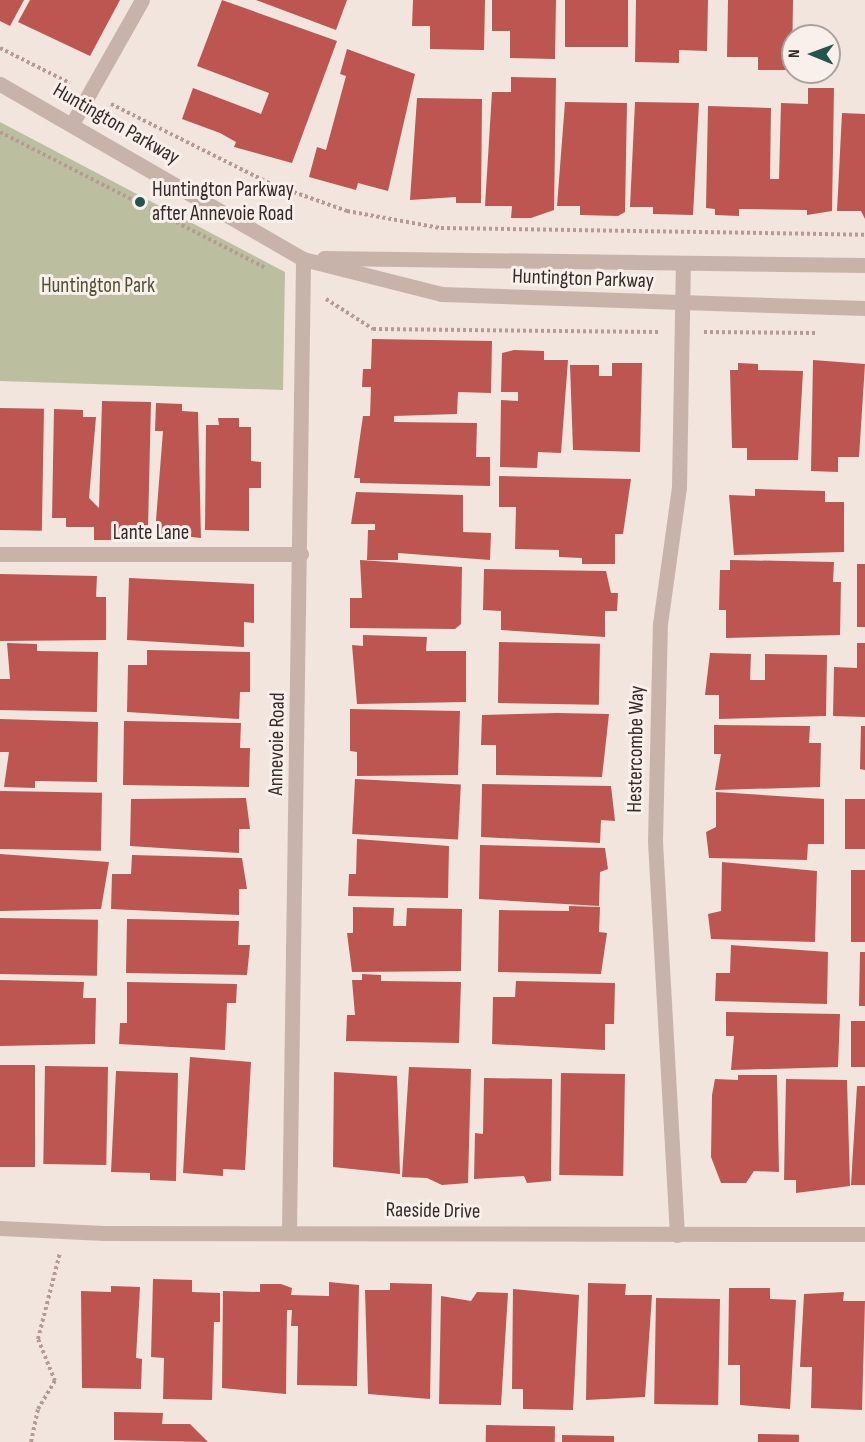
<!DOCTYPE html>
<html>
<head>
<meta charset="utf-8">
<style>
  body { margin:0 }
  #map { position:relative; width:865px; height:1442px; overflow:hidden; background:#f1e5de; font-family:"Sofia Sans Condensed",sans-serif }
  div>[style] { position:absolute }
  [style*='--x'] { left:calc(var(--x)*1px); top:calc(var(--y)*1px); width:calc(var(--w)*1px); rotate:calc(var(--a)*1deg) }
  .green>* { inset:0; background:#bbbf9f }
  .building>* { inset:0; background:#bd5551; transform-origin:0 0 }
  .path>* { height:4px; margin-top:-2px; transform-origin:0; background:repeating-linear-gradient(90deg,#b49c95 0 3px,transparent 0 6px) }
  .minor>* { height:15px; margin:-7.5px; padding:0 7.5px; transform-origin:7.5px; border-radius:7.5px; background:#c8b3ab }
  .dots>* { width:16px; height:16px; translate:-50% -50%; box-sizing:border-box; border:3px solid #f9efeb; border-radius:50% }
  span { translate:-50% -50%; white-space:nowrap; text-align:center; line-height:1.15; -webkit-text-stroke:6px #f9efeb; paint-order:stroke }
  .street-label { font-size:21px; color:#362b2a }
  .poi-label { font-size:21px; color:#362b2a }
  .left { translate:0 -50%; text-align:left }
  .park-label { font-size:21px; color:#4d532f }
  .north { position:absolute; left:781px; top:24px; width:60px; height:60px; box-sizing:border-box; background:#f9efeb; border:2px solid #aba19e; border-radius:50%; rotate:271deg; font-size:16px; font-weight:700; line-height:24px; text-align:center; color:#362b2a }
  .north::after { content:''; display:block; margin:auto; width:21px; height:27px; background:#22554e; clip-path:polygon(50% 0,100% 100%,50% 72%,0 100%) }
</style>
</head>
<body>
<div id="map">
  <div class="green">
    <i style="clip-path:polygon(0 122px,285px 272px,283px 390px,0 381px)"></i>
  </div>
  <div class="building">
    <i style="clip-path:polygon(0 0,24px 0,10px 26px,0 21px)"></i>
    <i style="clip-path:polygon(30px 0,120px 0,90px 56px,18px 22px)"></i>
    <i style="clip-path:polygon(222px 0,337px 41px,292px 163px,234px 147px,236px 142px,220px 133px,182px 119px,193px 88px,261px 114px,269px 93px,197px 66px)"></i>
    <i style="clip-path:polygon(256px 0,347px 0,336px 30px)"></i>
    <i style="clip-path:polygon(413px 0,485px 0,484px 50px,430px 49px,430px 26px,412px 26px)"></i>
    <i style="clip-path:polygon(492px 0,556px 0,555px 59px,510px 58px,510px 31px,492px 31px)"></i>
    <i style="left:565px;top:0;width:63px;height:47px"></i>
    <i style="clip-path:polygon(636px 0,708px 0,707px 51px,679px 50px,679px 63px,635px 62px)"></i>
    <i style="clip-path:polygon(728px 0,793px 0,792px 70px,758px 70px,758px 57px,727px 57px)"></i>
    <i style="clip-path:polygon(347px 49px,415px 74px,388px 191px,358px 183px,356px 190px,309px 177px,317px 147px,326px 150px,346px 76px,340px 74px)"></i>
    <i style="clip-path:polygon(511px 77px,556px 78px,554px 210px,531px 218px,511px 218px,512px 206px,485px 206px,492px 92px,511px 92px)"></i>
    <i style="clip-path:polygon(808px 88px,834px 88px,832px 211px,807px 215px,807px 210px,739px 209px,739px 216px,715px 215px,715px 209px,706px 208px,708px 106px,771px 108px,770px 179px,779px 179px,781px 103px,808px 104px)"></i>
    <i style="clip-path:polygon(417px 98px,482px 99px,481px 203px,456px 203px,456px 197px,410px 200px)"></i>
    <i style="clip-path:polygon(565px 102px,627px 103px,625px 212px,618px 216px,580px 215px,580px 206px,557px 206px)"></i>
    <i style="clip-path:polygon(635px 102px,699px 103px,693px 215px,653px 214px,653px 207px,630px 207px)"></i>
    <i style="clip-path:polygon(842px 113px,865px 114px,865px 219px,861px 211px,837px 211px)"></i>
    <i style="clip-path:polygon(372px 339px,492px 341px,491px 393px,458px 392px,457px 414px,394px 416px,394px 422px,477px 423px,476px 457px,490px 457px,490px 486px,360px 483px,360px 478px,354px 478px,363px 416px,370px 416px,371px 387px,362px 387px,363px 369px,371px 369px)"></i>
    <i style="clip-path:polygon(514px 350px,544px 351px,544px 360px,568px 360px,561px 453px,538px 452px,537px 468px,500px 467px,501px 400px,518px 401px,518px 392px,501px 392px,502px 353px)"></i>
    <i style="clip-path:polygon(813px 360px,865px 364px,859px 457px,838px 457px,838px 472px,811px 471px)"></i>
    <i style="clip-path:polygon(612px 363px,642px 363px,640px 452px,573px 450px,570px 365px,599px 365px,599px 376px,612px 376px)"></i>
    <i style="clip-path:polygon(738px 363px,758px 364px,758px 370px,803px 371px,798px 460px,747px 460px,747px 448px,732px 448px,730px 370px,738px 370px)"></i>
    <i style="clip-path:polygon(102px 401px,151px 402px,148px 528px,125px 533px,125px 540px,94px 540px,94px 527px,66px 527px,66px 518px,52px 518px,54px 409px,83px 410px,83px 417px,96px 417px,89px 498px,99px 508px)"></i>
    <i style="clip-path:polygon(156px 403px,182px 404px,182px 411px,198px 412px,201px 538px,155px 533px,163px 431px,155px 431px)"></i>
    <i style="left:0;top:408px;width:44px;height:122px;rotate:1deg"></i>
    <i style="clip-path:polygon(218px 418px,239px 418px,239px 427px,251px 427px,251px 461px,261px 462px,261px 488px,249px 488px,249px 531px,205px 530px,206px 425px,219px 425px)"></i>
    <i style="clip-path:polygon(499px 476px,631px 479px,623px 534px,615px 534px,615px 564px,582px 564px,582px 558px,559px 557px,559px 550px,515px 549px,516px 507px,499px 507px)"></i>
    <i style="clip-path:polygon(755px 489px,825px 491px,825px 502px,844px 502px,844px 552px,734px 555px,729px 495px,755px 496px)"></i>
    <i style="clip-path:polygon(356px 492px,463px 495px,463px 532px,491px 533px,490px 560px,398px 553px,398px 560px,367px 560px,368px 530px,375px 530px,375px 524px,351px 524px)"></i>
    <i style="clip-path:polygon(360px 560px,462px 567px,461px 624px,455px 629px,350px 628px,350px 598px,362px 598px)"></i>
    <i style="clip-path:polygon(730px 560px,834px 562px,833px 582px,841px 582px,840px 635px,726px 638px,726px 610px,719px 610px,720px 570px,730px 570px)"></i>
    <i style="left:857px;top:564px;width:8px;height:63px"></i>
    <i style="clip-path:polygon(484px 569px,606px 571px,611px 593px,618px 593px,617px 611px,605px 611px,605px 637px,501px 630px,501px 611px,483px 610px)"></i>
    <i style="clip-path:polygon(0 574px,97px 576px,96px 597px,106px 597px,106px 640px,0 641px)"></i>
    <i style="clip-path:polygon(129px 578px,254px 584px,254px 623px,244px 622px,244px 647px,127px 640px)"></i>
    <i style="clip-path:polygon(363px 635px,427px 637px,426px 651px,466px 651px,466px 702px,357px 704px,352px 645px,363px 646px)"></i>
    <i style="left:499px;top:642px;width:101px;height:61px;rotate:1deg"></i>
    <i style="clip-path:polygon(7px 643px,37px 644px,37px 651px,98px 652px,97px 712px,0 710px,0 679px,10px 679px)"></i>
    <i style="clip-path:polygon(857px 643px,865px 643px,865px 717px,833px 716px,834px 667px,857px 668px)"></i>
    <i style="clip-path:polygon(147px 650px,250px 652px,250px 692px,240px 692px,239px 719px,127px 712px,128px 665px,147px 665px)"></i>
    <i style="clip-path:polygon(710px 653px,751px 654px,750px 680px,765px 680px,765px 654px,827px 655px,826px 716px,719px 719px,719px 695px,705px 695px)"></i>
    <i style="clip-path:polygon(350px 709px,460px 711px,458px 775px,357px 776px,357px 752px,350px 751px)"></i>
    <i style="clip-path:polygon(557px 713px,609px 714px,602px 777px,496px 775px,496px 745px,481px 745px,482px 715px)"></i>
    <i style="clip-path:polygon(0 719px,98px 722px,97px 782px,35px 781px,35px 788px,4px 787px,9px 752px,0 752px)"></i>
    <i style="clip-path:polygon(124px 721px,241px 723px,240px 748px,250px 748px,249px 787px,123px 785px)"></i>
    <i style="clip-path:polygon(714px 725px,810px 726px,809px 743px,821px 743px,820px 787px,715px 790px,721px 754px,714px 754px)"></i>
    <i style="clip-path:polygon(861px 726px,865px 726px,865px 770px,860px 769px)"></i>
    <i style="left:355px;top:779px;width:106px;height:55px;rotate:3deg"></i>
    <i style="clip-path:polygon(482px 784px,611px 786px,615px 821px,601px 820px,600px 843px,481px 837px)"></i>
    <i style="left:0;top:791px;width:102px;height:58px;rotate:1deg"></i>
    <i style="clip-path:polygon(716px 792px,824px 799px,824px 844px,808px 844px,807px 860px,709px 858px,706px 832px,716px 827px)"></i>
    <i style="clip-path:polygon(246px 798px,250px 829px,239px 829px,239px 853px,130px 846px,131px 799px)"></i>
    <i style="left:845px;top:799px;width:20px;height:50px"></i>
    <i style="clip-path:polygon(357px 839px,449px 846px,448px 898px,348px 896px,349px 874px,356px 874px)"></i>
    <i style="clip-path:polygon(480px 845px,605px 848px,608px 869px,600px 872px,599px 906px,479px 899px)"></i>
    <i style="clip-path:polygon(0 854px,109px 862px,101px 909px,0 911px)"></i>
    <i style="clip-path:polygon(132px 855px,242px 858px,247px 889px,239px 889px,239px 915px,111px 909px,112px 874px,131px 874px)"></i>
    <i style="clip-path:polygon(722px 862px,817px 871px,815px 942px,711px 939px,708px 914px,721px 911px)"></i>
    <i style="left:851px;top:870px;width:14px;height:72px"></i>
    <i style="clip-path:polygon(569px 906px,600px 907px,599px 932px,607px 933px,601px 974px,498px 972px,499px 910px,569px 911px)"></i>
    <i style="clip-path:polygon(353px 907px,394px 908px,393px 926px,406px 926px,407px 908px,462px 909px,461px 971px,352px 972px,347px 933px,353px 933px)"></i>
    <i style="left:0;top:918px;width:98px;height:56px;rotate:1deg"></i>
    <i style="clip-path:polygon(127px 919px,239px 921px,238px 945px,250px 945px,247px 975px,126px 973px)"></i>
    <i style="clip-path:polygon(731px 945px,828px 952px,827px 1004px,715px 1001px,716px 973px,730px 973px)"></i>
    <i style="clip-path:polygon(860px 952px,865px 952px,865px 1006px,859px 1006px)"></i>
    <i style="clip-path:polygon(362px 974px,381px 975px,381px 981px,461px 982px,459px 1043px,346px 1041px,347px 1015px,355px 1015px,352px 980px,362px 980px)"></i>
    <i style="clip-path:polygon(0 980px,84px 982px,83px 998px,96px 998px,95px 1044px,0 1046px)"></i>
    <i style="clip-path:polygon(516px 981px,615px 983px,614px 1024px,605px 1024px,605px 1050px,492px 1044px,493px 997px,515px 997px)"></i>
    <i style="clip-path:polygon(127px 982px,237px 984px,236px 1003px,227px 1003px,225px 1050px,119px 1044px,120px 1023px,127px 1023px)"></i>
    <i style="clip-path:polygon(726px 1012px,840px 1014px,838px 1067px,731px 1070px,734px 1036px,726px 1036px)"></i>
    <i style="left:851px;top:1021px;width:14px;height:46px"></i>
    <i style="clip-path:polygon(190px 1057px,251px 1062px,245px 1170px,223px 1169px,223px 1176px,183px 1173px)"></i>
    <i style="left:0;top:1065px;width:35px;height:102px"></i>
    <i style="left:45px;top:1066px;width:63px;height:98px;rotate:1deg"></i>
    <i style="clip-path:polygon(409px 1067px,471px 1069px,468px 1183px,442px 1185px,427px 1178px,402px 1177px)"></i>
    <i style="clip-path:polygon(116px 1071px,178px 1073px,176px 1181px,150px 1180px,150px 1173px,111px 1172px)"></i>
    <i style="clip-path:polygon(334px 1072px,397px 1076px,400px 1174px,333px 1167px)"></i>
    <i style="left:561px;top:1073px;width:64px;height:102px;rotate:1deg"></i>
    <i style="clip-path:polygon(738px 1075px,777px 1075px,779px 1172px,754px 1171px,746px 1183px,721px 1183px,711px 1157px,712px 1095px,715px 1079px,738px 1080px)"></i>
    <i style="clip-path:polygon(484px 1078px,552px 1079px,551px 1181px,527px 1183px,524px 1176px,474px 1179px,475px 1133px,483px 1134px)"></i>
    <i style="clip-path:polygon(786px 1079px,847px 1080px,850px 1186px,796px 1193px,796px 1180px,784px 1180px)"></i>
    <i style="clip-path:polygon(857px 1086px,865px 1086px,865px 1185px,851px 1185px)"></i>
    <i style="clip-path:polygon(153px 1279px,192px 1280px,192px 1292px,220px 1293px,220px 1322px,214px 1322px,212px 1400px,163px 1399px,164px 1358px,151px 1357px)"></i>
    <i style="clip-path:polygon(329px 1282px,359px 1285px,357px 1386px,297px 1385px,298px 1326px,291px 1326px,292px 1310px,287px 1310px,286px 1394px,222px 1388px,223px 1291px,260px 1292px,260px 1284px,281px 1284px,292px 1288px,291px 1295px,329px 1296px)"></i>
    <i style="clip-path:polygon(390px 1283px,432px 1284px,430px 1399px,368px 1394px,365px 1290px,390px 1290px)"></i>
    <i style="clip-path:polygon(588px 1283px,626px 1284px,625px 1295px,652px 1295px,645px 1397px,586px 1400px)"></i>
    <i style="clip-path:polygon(111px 1286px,140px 1287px,136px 1358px,142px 1359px,141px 1389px,82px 1388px,81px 1291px,111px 1292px)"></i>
    <i style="clip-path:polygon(729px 1288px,770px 1288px,770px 1299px,796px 1300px,790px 1409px,740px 1405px,740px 1365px,728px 1365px)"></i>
    <i style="clip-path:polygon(513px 1289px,579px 1295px,573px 1410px,523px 1409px,523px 1389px,512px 1389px)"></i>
    <i style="clip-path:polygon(477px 1292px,508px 1293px,501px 1405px,439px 1404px,441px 1296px,471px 1301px)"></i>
    <i style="clip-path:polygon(844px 1292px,843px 1301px,865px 1301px,862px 1410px,811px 1408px,812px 1367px,800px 1367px,804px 1294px)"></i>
    <i style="left:656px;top:1298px;width:64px;height:106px;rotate:1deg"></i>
    <i style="clip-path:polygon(114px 1412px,163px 1413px,162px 1424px,190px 1424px,208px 1442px,114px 1440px)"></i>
    <i style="left:486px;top:1425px;width:69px;height:17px;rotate:1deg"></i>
    <i style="left:758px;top:1434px;width:41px;height:8px;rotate:1deg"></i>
    <i style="clip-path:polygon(562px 1435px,614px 1436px,614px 1442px,562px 1442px)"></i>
  </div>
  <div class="path">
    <i style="--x:0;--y:48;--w:78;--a:26.6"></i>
    <i style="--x:111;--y:104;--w:179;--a:26.6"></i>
    <i style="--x:271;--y:184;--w:81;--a:19.6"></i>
    <i style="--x:347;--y:211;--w:96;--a:10.3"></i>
    <i style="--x:441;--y:228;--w:424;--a:0.9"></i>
    <i style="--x:0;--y:132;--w:297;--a:27.1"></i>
    <i style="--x:326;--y:299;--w:56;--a:32.6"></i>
    <i style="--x:373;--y:329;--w:285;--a:0.6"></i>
    <i style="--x:704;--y:332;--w:113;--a:0.5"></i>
    <i style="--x:31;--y:1442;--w:34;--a:-78"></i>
    <i style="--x:38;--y:1409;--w:33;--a:-59"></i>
    <i style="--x:55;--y:1381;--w:45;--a:-112"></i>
    <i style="--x:38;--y:1339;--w:89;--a:-75.7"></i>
  </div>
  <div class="minor">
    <i style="--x:0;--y:84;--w:350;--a:30"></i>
    <i style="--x:303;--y:259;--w:142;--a:14.2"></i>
    <i style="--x:441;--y:294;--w:424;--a:1.9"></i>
    <i style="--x:73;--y:122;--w:140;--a:-60.5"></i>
    <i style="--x:324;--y:258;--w:541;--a:0.74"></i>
    <i style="--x:0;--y:554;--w:301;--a:0"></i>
    <i style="--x:0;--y:1228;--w:104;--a:2.8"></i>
    <i style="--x:104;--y:1233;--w:761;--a:0.08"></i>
    <i style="--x:289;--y:1230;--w:971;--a:-89.17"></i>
    <i style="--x:677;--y:1235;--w:395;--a:-93.2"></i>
    <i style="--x:655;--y:841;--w:217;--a:-88.7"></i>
    <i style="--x:660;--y:624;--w:138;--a:-82.1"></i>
    <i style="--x:679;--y:487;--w:224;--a:-89"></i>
  </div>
  <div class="dots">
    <i style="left:140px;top:202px;background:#22554e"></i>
  </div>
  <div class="street-label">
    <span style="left:116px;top:124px;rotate:30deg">Huntington Parkway</span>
    <span style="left:583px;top:279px;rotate:2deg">Huntington Parkway</span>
    <span style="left:151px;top:533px">Lante Lane</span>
    <span style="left:277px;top:744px;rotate:-89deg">Annevoie Road</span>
    <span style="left:636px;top:749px;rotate:-89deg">Hestercombe Way</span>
    <span style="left:433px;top:1211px;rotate:1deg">Raeside Drive</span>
  </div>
  <div class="poi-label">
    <span class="left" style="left:152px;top:202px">Huntington Parkway<br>after Annevoie Road</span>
  </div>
  <div class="park-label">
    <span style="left:98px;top:286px">Huntington Park</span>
  </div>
  <div class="north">N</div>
</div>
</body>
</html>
